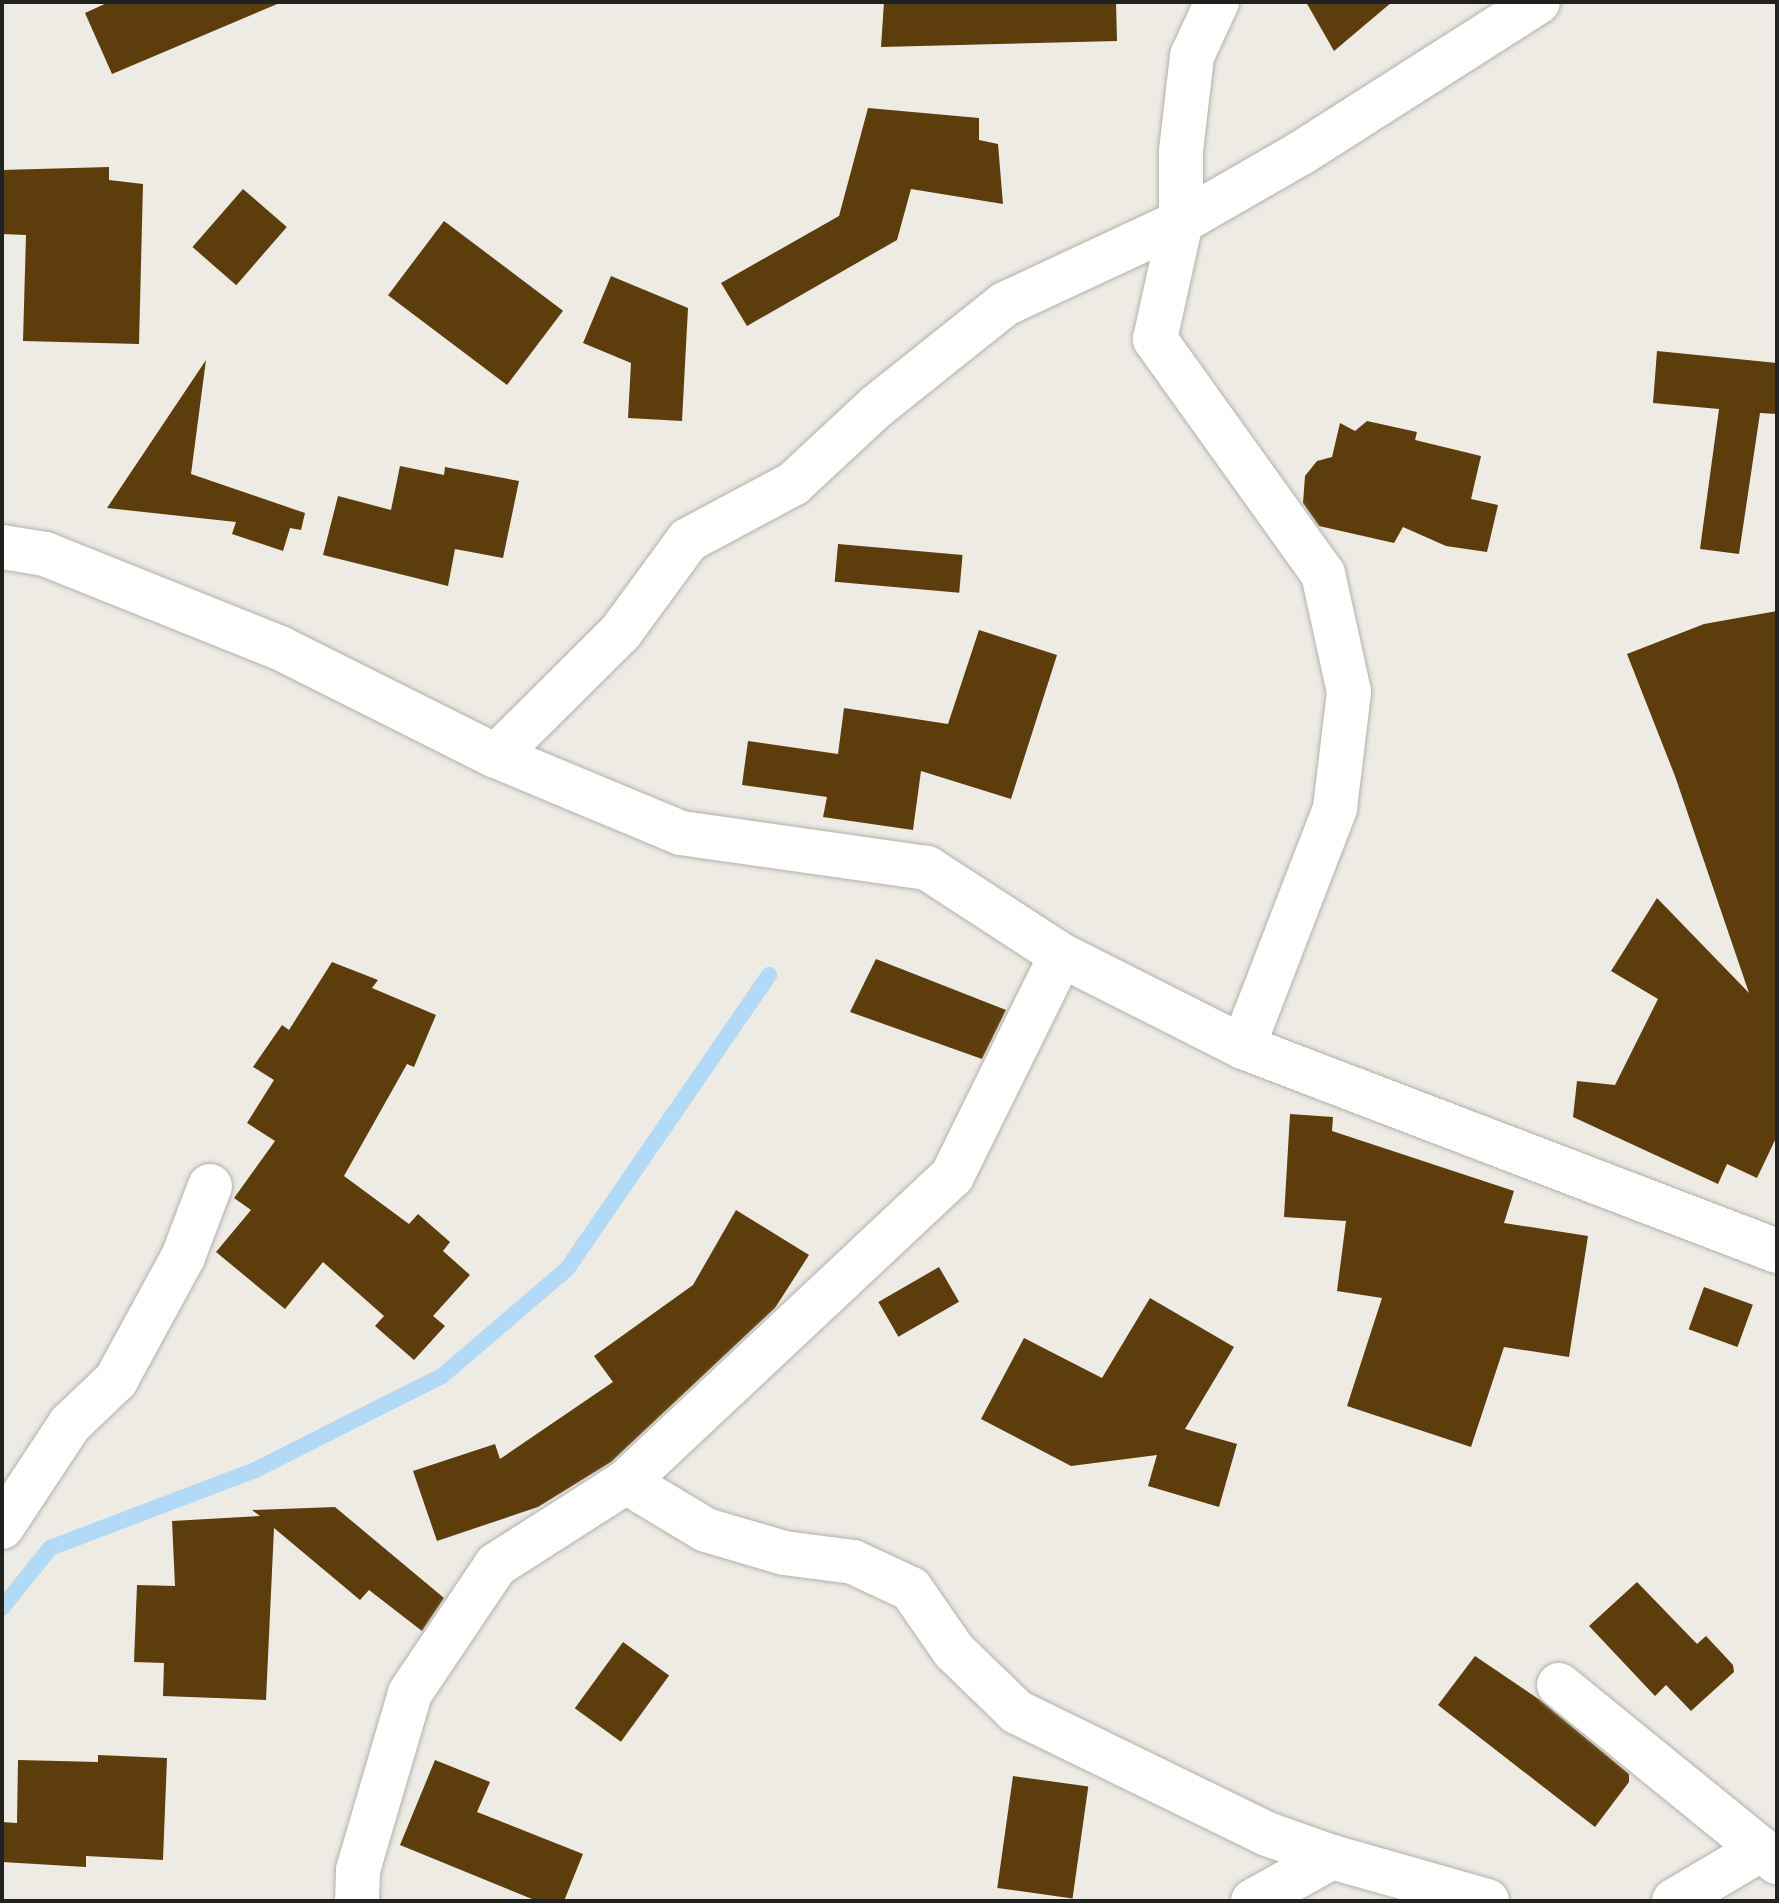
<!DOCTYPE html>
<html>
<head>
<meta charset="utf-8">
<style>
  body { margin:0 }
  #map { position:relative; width:1779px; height:1903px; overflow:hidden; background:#edebe4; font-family:Ubuntu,sans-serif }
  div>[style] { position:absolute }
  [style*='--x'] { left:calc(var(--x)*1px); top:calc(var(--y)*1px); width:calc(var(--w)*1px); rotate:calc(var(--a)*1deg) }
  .stream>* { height:16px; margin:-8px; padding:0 8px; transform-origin:8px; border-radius:8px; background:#b2d9f6 }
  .building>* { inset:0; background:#5d3d0b; transform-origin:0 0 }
  .roads { filter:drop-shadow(0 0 2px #b3b1ab) drop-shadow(0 0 2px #b3b1ab) }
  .street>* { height:44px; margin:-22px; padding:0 22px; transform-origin:22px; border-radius:22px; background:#fff }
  span { translate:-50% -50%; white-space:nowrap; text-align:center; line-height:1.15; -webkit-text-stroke:8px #faf8f2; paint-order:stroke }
  .frame { position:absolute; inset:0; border:4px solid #21211e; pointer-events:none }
</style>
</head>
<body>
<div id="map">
  <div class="stream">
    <i style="--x:2;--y:1608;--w:77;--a:-51.3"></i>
    <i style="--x:50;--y:1548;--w:219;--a:-20.8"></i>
    <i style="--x:255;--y:1470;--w:209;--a:-26.7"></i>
    <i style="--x:442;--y:1376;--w:165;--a:-40.6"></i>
    <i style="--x:567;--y:1269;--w:357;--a:-55.5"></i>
  </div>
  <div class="building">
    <i style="clip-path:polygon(109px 2px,282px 2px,112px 74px,85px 13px)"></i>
    <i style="clip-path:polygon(884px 2px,1116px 2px,1117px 41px,881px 47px)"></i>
    <i style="clip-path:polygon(1306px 2px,1392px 2px,1334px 51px)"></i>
    <i style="clip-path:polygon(868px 108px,979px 118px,979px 140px,998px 144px,1003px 204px,911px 189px,897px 240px,747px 326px,721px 283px,839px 216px)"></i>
    <i style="clip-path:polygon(109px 167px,109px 180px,143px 184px,139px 344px,23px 341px,26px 235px,2px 234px,2px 170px)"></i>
    <i style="left:243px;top:189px;width:58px;height:77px;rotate:41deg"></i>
    <i style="left:444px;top:221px;width:149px;height:93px;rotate:37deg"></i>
    <i style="clip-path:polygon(611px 276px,688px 308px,682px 421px,628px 418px,631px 363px,583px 343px)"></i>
    <i style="clip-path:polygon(1657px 351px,1777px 363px,1777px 414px,1760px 413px,1739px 554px,1700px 549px,1719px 409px,1653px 403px)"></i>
    <i style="clip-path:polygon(206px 360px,191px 474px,305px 513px,301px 530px,290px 528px,283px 551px,232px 534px,236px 522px,107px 508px)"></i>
    <i style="clip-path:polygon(1367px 421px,1417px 432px,1415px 440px,1481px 456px,1471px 499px,1498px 505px,1487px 552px,1446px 546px,1403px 527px,1394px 543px,1319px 526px,1303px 503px,1305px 476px,1317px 461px,1332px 457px,1340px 423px,1355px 431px)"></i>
    <i style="clip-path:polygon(400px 466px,444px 475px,445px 467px,519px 481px,503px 558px,455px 549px,448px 586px,323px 555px,338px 496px,391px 510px)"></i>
    <i style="left:838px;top:544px;width:125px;height:38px;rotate:5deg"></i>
    <i style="clip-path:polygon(1777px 611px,1777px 1136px,1757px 1178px,1727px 1164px,1718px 1184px,1573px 1117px,1577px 1081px,1615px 1085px,1658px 999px,1611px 971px,1657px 898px,1749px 993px,1675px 776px,1627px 654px,1704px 624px)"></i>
    <i style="clip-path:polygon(979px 630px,1057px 655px,1011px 799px,921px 771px,913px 830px,823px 817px,827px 797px,742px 785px,748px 741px,838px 754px,844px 708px,948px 724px)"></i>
    <i style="clip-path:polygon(876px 959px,1006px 1010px,982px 1059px,850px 1012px)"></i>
    <i style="clip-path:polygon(332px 962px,378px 980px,372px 988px,436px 1015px,414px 1067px,407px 1064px,344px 1176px,409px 1224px,418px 1214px,450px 1242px,443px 1251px,470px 1275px,433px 1316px,445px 1326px,414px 1360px,375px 1326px,384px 1316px,323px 1262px,285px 1309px,216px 1252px,251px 1210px,234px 1198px,275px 1141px,247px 1123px,274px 1080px,253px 1067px,282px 1025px,289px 1030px)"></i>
    <i style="clip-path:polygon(1290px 1114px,1333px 1117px,1332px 1131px,1514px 1191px,1504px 1223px,1588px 1236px,1569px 1357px,1504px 1347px,1471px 1447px,1347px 1406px,1382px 1298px,1337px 1291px,1346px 1221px,1284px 1217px)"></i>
    <i style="clip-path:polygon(736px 1210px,809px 1255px,775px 1308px,611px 1462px,538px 1507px,437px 1541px,413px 1471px,495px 1444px,500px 1459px,613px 1382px,594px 1356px,693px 1285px)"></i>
    <i style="left:939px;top:1267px;width:40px;height:70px;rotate:60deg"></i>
    <i style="left:1704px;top:1287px;width:52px;height:45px;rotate:20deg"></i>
    <i style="clip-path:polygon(1150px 1298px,1234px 1347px,1185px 1429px,1237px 1444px,1219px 1507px,1148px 1486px,1157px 1455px,1071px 1466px,981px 1419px,1024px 1338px,1102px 1378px)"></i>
    <i style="clip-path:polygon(335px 1507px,444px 1598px,422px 1631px,369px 1590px,360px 1600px,274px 1528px,266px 1700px,163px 1696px,164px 1663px,134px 1662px,137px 1585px,175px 1586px,172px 1521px,260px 1516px,252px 1510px)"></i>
    <i style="clip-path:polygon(1637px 1582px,1697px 1644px,1706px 1636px,1733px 1665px,1734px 1672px,1691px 1711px,1666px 1685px,1655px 1696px,1589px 1626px)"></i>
    <i style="left:623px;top:1642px;width:57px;height:82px;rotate:36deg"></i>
    <i style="clip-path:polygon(1475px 1656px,1540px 1700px,1629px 1774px,1629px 1782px,1595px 1827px,1438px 1705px)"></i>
    <i style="clip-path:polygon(98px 1755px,167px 1758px,163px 1860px,86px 1856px,86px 1867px,2px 1862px,2px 1822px,17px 1823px,18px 1760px,98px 1762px)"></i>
    <i style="clip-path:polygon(435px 1760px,490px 1782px,477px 1812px,583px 1854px,564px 1901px,537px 1901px,400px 1845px)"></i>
    <i style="left:1013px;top:1776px;width:76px;height:113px;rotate:8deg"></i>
  </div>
  <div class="roads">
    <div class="street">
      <i style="--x:2;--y:547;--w:44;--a:9.2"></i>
      <i style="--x:45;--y:554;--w:253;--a:21.8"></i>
      <i style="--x:280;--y:648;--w:241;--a:26.6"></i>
      <i style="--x:496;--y:756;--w:200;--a:22.6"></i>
      <i style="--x:681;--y:833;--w:248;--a:8.1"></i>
      <i style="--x:927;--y:868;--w:160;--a:33"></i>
      <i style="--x:1061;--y:955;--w:204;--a:26.8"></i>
      <i style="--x:1243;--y:1047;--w:572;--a:20.91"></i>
      <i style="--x:496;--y:756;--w:175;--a:-44.8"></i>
      <i style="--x:620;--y:633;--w:115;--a:-53.8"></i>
      <i style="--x:688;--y:540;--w:119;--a:-28.1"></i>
      <i style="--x:793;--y:484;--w:115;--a:-42.9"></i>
      <i style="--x:877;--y:406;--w:164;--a:-38.6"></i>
      <i style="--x:1005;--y:304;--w:194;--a:-25"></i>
      <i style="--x:1181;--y:222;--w:71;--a:-90"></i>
      <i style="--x:1181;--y:151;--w:96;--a:-83.4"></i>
      <i style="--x:1192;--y:56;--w:60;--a:-65.2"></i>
      <i style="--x:1243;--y:1047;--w:256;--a:-68.9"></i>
      <i style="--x:1335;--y:808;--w:117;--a:-83.1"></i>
      <i style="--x:1349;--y:692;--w:121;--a:-102.4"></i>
      <i style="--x:1323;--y:574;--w:289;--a:-125.6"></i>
      <i style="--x:1155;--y:339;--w:120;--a:-77.5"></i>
      <i style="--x:1181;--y:222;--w:138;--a:-29.9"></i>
      <i style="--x:1301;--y:153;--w:281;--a:-32.5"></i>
      <i style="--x:626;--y:1482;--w:93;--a:31"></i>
      <i style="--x:706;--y:1530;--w:81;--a:16.4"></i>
      <i style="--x:784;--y:1553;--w:70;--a:7.4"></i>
      <i style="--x:853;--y:1562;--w:64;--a:25"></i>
      <i style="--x:911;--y:1589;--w:75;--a:55.3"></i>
      <i style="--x:954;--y:1651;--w:88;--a:44.1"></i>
      <i style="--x:1017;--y:1712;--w:278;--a:26"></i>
      <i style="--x:1267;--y:1834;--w:69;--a:19.5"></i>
      <i style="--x:2;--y:1527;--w:123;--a:-56.6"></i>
      <i style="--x:70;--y:1424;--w:64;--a:-43.7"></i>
      <i style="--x:116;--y:1380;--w:140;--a:-61.4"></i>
      <i style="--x:183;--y:1257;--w:76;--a:-69.2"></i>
      <i style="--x:1559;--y:1685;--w:281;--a:39.1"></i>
      <i style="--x:357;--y:1901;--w:31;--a:-88"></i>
      <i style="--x:358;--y:1870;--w:184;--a:-73.6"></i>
      <i style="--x:410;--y:1693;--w:154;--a:-56.1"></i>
      <i style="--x:496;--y:1565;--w:154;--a:-32.6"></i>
      <i style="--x:626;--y:1482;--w:447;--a:-43.2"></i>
      <i style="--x:952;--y:1176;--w:246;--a:-63.7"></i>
      <i style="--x:1253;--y:1901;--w:90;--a:-29.1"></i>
      <i style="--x:1332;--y:1857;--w:161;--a:15.8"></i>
      <i style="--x:1674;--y:1901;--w:100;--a:-30.7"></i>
    </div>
  </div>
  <div class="frame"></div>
</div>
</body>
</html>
